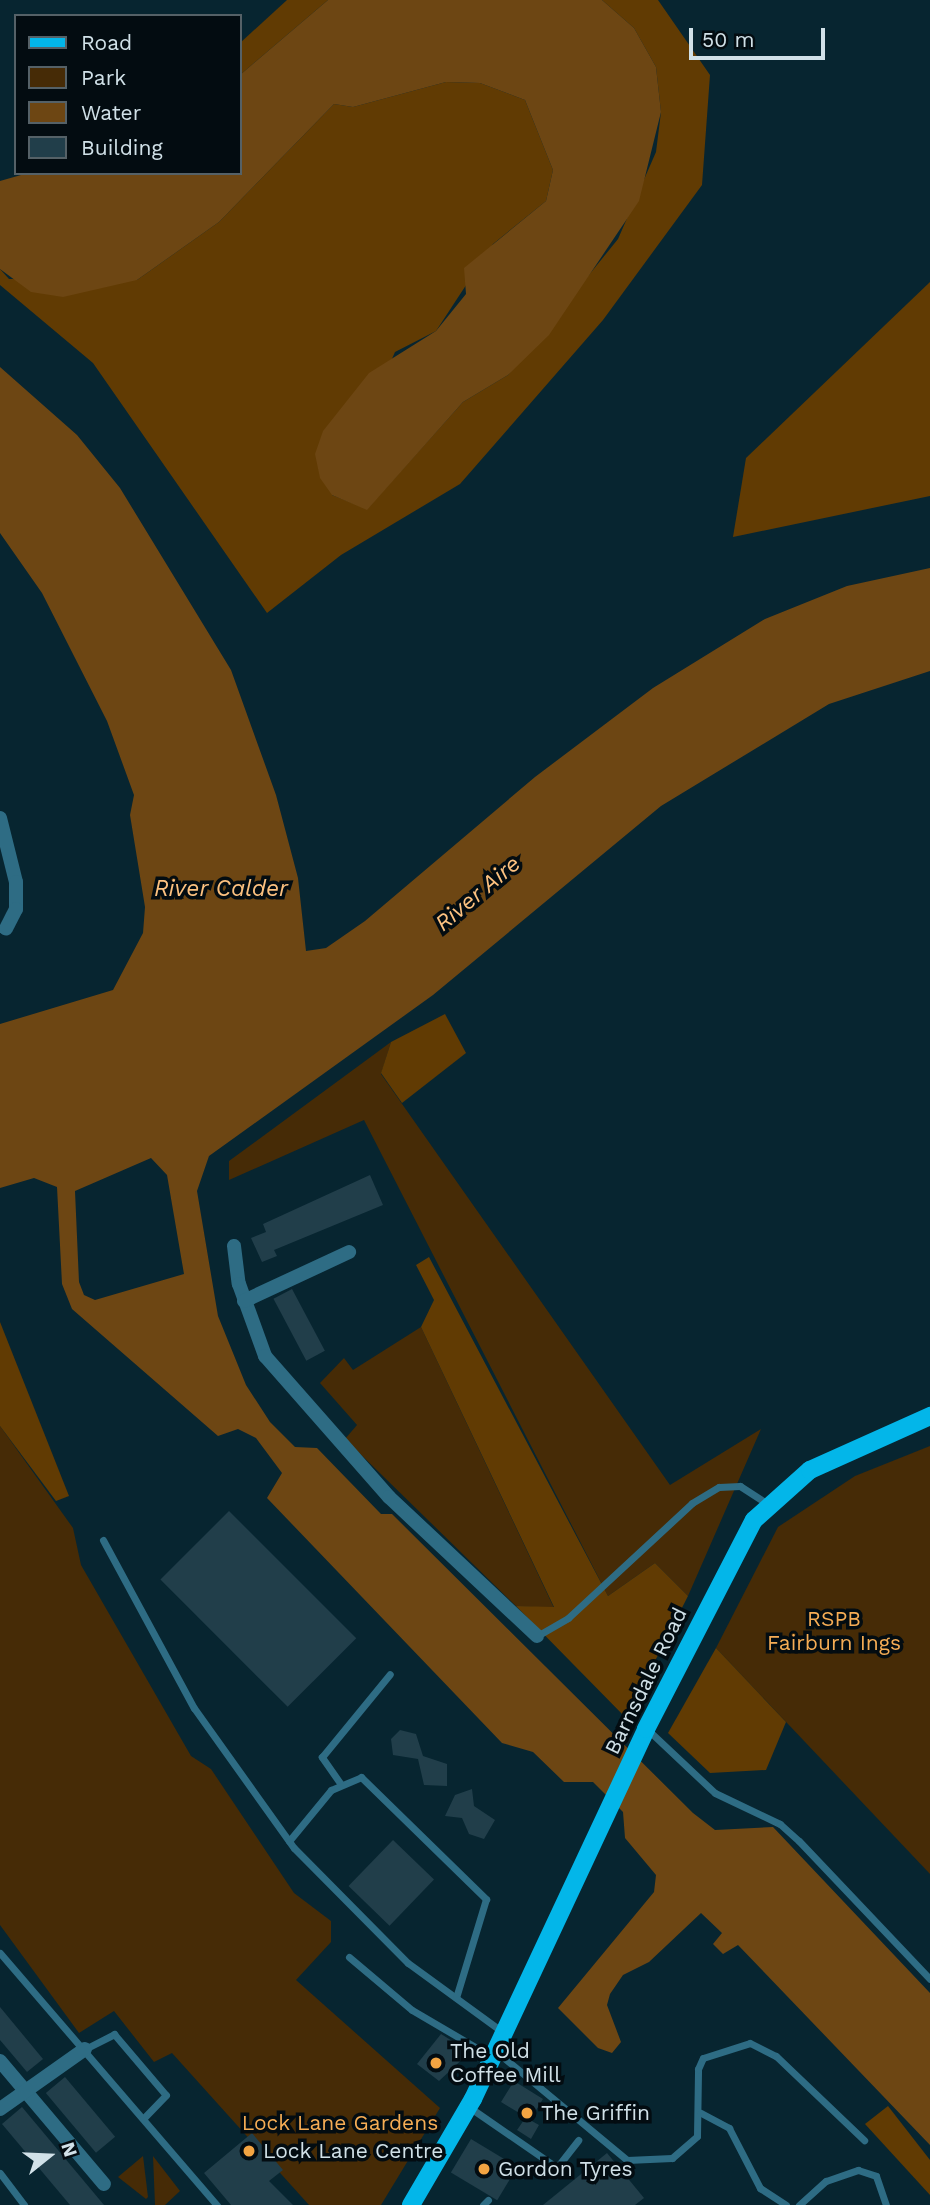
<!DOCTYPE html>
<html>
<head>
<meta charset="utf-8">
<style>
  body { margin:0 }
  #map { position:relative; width:930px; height:2205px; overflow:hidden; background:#072530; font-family:"Work Sans",sans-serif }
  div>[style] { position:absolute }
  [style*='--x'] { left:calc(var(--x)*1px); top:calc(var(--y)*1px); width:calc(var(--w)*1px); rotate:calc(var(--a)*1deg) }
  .green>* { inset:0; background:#462b06 }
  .forest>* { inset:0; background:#613b03 }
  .water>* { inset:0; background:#6d4613 }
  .building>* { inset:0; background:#213e4a; transform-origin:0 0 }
  .service>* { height:7px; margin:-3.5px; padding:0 3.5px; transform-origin:3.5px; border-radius:3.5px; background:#2e6c84 }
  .minor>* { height:14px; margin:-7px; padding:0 7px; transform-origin:7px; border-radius:7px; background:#2e6c84 }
  .primary>* { height:18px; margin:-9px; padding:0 9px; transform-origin:9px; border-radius:9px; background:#03b6e9 }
  .dots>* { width:19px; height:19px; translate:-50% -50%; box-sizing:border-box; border:4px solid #030c11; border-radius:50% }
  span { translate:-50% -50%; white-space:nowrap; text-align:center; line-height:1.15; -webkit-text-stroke:7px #030c11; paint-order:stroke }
  .park-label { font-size:21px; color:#f6ad55 }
  .street-label { font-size:21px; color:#d1e1e8 }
  .poi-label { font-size:21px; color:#d1e1e8 }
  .left { translate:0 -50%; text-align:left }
  .water-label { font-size:23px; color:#fdc280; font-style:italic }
  .legend { position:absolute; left:14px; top:14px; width:228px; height:161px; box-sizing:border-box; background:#030c11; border:2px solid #556167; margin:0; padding:9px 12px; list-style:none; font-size:21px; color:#d1e1e8 }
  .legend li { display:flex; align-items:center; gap:14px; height:35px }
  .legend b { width:35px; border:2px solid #556167 }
  .north { position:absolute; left:14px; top:2121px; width:70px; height:70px; -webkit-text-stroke:5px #030c11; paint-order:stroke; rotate:72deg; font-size:19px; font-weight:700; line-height:28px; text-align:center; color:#d1e1e8 }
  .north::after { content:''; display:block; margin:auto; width:24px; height:32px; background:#d1e1e8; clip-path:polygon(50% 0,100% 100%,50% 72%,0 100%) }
  .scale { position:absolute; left:689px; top:28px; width:136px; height:32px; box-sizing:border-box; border:4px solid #d1e1e8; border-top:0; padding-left:9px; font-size:21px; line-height:24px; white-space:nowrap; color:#d1e1e8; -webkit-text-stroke:5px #030c11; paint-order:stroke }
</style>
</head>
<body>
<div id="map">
  <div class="green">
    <i style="clip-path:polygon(391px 1042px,381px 1074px,670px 1485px,761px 1429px,688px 1596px,655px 1563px,608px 1596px,364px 1120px,229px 1180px,229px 1161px)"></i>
    <i style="clip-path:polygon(421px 1327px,554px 1608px,516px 1606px,345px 1439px,357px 1425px,320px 1383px,344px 1358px,353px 1370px)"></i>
    <i style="clip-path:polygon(0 1426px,73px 1528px,81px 1565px,191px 1756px,211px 1769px,294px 1893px,331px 1921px,331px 1942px,296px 1980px,440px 2108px,381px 2205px,309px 2205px,172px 2053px,154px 2062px,114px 2011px,79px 2033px,0 1925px)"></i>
    <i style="clip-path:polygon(930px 1446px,930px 1874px,716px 1648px,778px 1527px,855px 1476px)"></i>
    <i style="clip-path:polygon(143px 2156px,148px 2197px,146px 2199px,118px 2177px)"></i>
    <i style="clip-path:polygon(153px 2156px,180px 2191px,165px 2205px,155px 2205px)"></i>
  </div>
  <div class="forest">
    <i style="clip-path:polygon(287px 0,328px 0,240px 75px,240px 43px)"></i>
    <i style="clip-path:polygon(602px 0,658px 0,710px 75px,702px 185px,603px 320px,460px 484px,341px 555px,267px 613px,93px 363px,0 285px,0 269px,9px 279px,137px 280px,219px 222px,334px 104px,353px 107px,446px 82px,480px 83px,525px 100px,553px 170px,546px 201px,493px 244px,436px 331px,395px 352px,332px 495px,367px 509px,463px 402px,508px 375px,618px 239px,656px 152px,661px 112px,656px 67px,634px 28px)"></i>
    <i style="clip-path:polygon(930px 282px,930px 496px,733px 537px,746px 458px)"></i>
    <i style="clip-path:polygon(445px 1014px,466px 1053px,402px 1103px,381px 1073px,391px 1042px)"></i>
    <i style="clip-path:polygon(429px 1257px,608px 1596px,655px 1563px,688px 1596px,626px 1718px,516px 1606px,554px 1607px,421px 1327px,434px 1300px,416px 1265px)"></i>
    <i style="clip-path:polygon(0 1322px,69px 1496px,56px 1501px,0 1426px)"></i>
    <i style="clip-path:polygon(716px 1648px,786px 1722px,766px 1770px,710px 1773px,668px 1733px)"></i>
    <i style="clip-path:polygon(888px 2106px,930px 2160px,930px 2195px,865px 2124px)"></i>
  </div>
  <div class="water">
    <i style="clip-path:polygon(328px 0,602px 0,634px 28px,656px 67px,661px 112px,639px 201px,549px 335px,508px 375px,463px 402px,367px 510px,332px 495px,320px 478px,315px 454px,323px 431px,369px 373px,436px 331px,466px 294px,464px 268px,546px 201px,553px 170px,525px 100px,480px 83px,446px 82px,353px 107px,334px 104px,219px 222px,137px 280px,63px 297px,31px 292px,0 269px,0 181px,28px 173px,240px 173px,240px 75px)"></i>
    <i style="clip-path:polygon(evenodd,0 367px,77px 435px,120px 488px,231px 670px,276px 795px,298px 878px,306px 951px,326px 948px,365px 921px,535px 777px,653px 688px,765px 619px,847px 586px,930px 568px,930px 671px,829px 704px,661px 806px,433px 995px,209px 1156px,197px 1191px,218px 1316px,246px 1385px,270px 1422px,295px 1447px,317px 1448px,381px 1514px,392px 1514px,693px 1813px,715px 1830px,773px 1827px,930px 1993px,930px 2145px,738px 1945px,723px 1954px,713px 1944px,722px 1933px,701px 1913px,649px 1962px,623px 1975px,610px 1994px,607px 2005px,621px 2042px,612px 2053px,598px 2048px,558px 2008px,654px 1892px,656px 1875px,625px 1838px,623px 1812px,593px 1782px,564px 1782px,533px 1752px,502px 1743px,267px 1498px,282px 1473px,256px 1438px,238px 1429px,218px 1436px,72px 1309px,62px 1284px,57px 1187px,34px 1178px,0 1188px,0 1024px,113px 990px,143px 933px,145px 907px,130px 815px,134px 795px,107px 721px,42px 593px,0 533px,0 367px,151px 1158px,167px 1175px,184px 1274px,95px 1300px,84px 1295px,79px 1282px,75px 1191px,151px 1158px)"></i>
  </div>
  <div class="building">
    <i style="clip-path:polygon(370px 1175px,383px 1205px,274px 1250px,277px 1256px,262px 1262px,251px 1238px,266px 1232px,263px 1224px)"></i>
    <i style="left:292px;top:1289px;width:70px;height:21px;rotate:62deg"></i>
    <i style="left:229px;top:1511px;width:180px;height:97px;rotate:45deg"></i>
    <i style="clip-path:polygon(400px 1730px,416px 1734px,423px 1756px,447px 1764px,447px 1786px,424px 1785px,418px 1759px,393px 1755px,391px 1739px)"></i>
    <i style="clip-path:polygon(472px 1789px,474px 1806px,495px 1820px,484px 1839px,469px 1834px,462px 1818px,445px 1816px,455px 1795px)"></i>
    <i style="left:393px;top:1840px;width:57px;height:64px;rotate:44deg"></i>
    <i style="clip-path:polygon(0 2007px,43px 2059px,27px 2072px,0 2040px)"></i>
    <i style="clip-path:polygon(441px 2034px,470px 2052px,439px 2081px,417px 2064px)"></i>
    <i style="left:65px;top:2077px;width:78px;height:25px;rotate:50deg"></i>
    <i style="clip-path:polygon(514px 2081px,543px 2099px,530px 2120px,539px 2125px,531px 2139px,517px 2130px,526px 2117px,501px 2102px)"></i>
    <i style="clip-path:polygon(22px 2107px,104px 2205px,70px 2205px,2px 2124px)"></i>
    <i style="clip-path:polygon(252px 2133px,283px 2170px,269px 2181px,293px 2205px,231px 2205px,204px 2173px)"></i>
    <i style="left:471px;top:2139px;width:54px;height:39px;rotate:31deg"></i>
    <i style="clip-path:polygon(607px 2153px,644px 2198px,635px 2205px,543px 2205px)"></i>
  </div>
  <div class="service">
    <i style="--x:103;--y:1540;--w:191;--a:61.6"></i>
    <i style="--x:194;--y:1708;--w:172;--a:54.5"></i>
    <i style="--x:294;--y:1848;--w:162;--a:45.3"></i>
    <i style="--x:408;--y:1963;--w:119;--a:36.1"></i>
    <i style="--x:537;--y:1636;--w:36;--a:-30"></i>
    <i style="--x:568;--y:1618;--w:169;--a:-42.8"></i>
    <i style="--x:692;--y:1503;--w:31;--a:-31"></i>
    <i style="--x:719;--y:1487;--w:21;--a:-3"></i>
    <i style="--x:740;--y:1486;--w:33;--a:33"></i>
    <i style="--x:647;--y:1729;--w:93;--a:43.3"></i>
    <i style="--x:715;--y:1793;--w:72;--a:25.5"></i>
    <i style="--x:780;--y:1824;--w:25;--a:42"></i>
    <i style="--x:799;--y:1841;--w:190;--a:46.5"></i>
    <i style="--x:340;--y:1783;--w:32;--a:-125"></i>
    <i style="--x:322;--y:1757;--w:107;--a:-50.7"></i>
    <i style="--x:289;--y:1841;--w:66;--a:-50.5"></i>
    <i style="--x:331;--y:1790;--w:33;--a:-23"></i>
    <i style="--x:361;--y:1777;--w:175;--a:44.3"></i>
    <i style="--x:486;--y:1899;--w:103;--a:106.9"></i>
    <i style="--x:0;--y:1953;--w:333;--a:49.3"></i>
    <i style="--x:349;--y:1957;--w:82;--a:40.1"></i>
    <i style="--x:412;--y:2010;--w:93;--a:30.4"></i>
    <i style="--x:85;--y:2049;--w:33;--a:-27"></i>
    <i style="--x:114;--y:2034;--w:80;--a:49.6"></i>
    <i style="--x:166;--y:2095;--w:32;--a:134"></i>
    <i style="--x:497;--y:2052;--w:169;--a:39.7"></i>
    <i style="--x:627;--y:2160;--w:45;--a:-2.5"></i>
    <i style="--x:672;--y:2158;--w:33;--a:-41"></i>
    <i style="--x:697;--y:2136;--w:67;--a:-89.1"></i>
    <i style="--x:698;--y:2069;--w:12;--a:-66"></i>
    <i style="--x:703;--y:2058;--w:49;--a:-17.7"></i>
    <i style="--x:750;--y:2043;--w:29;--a:27"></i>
    <i style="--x:776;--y:2056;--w:122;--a:43.7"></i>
    <i style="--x:469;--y:2107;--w:102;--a:34.6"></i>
    <i style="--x:553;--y:2165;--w:5;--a:11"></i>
    <i style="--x:558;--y:2166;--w:33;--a:-52"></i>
    <i style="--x:701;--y:2113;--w:32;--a:28"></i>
    <i style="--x:729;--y:2128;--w:68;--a:62.7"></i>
    <i style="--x:760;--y:2188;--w:31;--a:33"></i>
    <i style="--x:0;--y:2173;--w:40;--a:53"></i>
    <i style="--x:483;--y:2205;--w:7;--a:-45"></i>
    <i style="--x:799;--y:2205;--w:36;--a:-42"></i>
    <i style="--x:826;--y:2181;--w:34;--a:-19"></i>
    <i style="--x:858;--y:2170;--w:19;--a:18"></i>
    <i style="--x:876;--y:2176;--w:31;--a:71"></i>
  </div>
  <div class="minor">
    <i style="--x:0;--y:818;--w:66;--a:76"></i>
    <i style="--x:16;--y:882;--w:27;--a:90"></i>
    <i style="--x:16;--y:909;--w:22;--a:117"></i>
    <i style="--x:234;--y:1246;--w:38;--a:83"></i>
    <i style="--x:239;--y:1284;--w:77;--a:70.1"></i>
    <i style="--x:265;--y:1356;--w:188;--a:48.7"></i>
    <i style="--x:389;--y:1497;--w:203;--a:43.2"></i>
    <i style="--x:244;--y:1301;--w:116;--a:-25"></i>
    <i style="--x:0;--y:2061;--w:161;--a:49.8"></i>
    <i style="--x:0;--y:2109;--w:104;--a:-35.2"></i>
  </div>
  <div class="primary">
    <i style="--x:411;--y:2205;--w:123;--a:-59.7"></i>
    <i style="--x:473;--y:2099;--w:408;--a:-64.9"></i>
    <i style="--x:646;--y:1729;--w:235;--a:-62.7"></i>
    <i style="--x:754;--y:1520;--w:75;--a:-41.8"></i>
    <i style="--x:810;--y:1470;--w:132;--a:-24.2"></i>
  </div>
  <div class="dots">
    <i style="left:436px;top:2063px;background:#f3a442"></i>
    <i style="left:527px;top:2113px;background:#f3a442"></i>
    <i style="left:249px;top:2151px;background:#f3a442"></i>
    <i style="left:484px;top:2169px;background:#f3a442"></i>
  </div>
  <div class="park-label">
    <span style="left:834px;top:1631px">RSPB<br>Fairburn Ings</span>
    <span style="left:340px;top:2123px">Lock Lane Gardens</span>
  </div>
  <div class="street-label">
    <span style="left:646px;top:1681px;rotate:-64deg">Barnsdale Road</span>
  </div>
  <div class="poi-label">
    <span class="left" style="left:450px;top:2063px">The Old<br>Coffee Mill</span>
    <span class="left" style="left:541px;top:2113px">The Griffin</span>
    <span class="left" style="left:263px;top:2151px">Lock Lane Centre</span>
    <span class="left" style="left:498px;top:2169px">Gordon Tyres</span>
  </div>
  <div class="water-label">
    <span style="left:221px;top:889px">River Calder</span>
    <span style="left:478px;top:894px;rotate:-40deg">River Aire</span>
  </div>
  <ul class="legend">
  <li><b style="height:9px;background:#03b6e9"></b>Road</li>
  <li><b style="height:19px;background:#462b06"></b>Park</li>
  <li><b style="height:19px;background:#6d4613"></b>Water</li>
  <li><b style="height:19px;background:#213e4a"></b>Building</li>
  </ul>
  <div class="north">N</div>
  <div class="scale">50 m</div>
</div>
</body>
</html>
